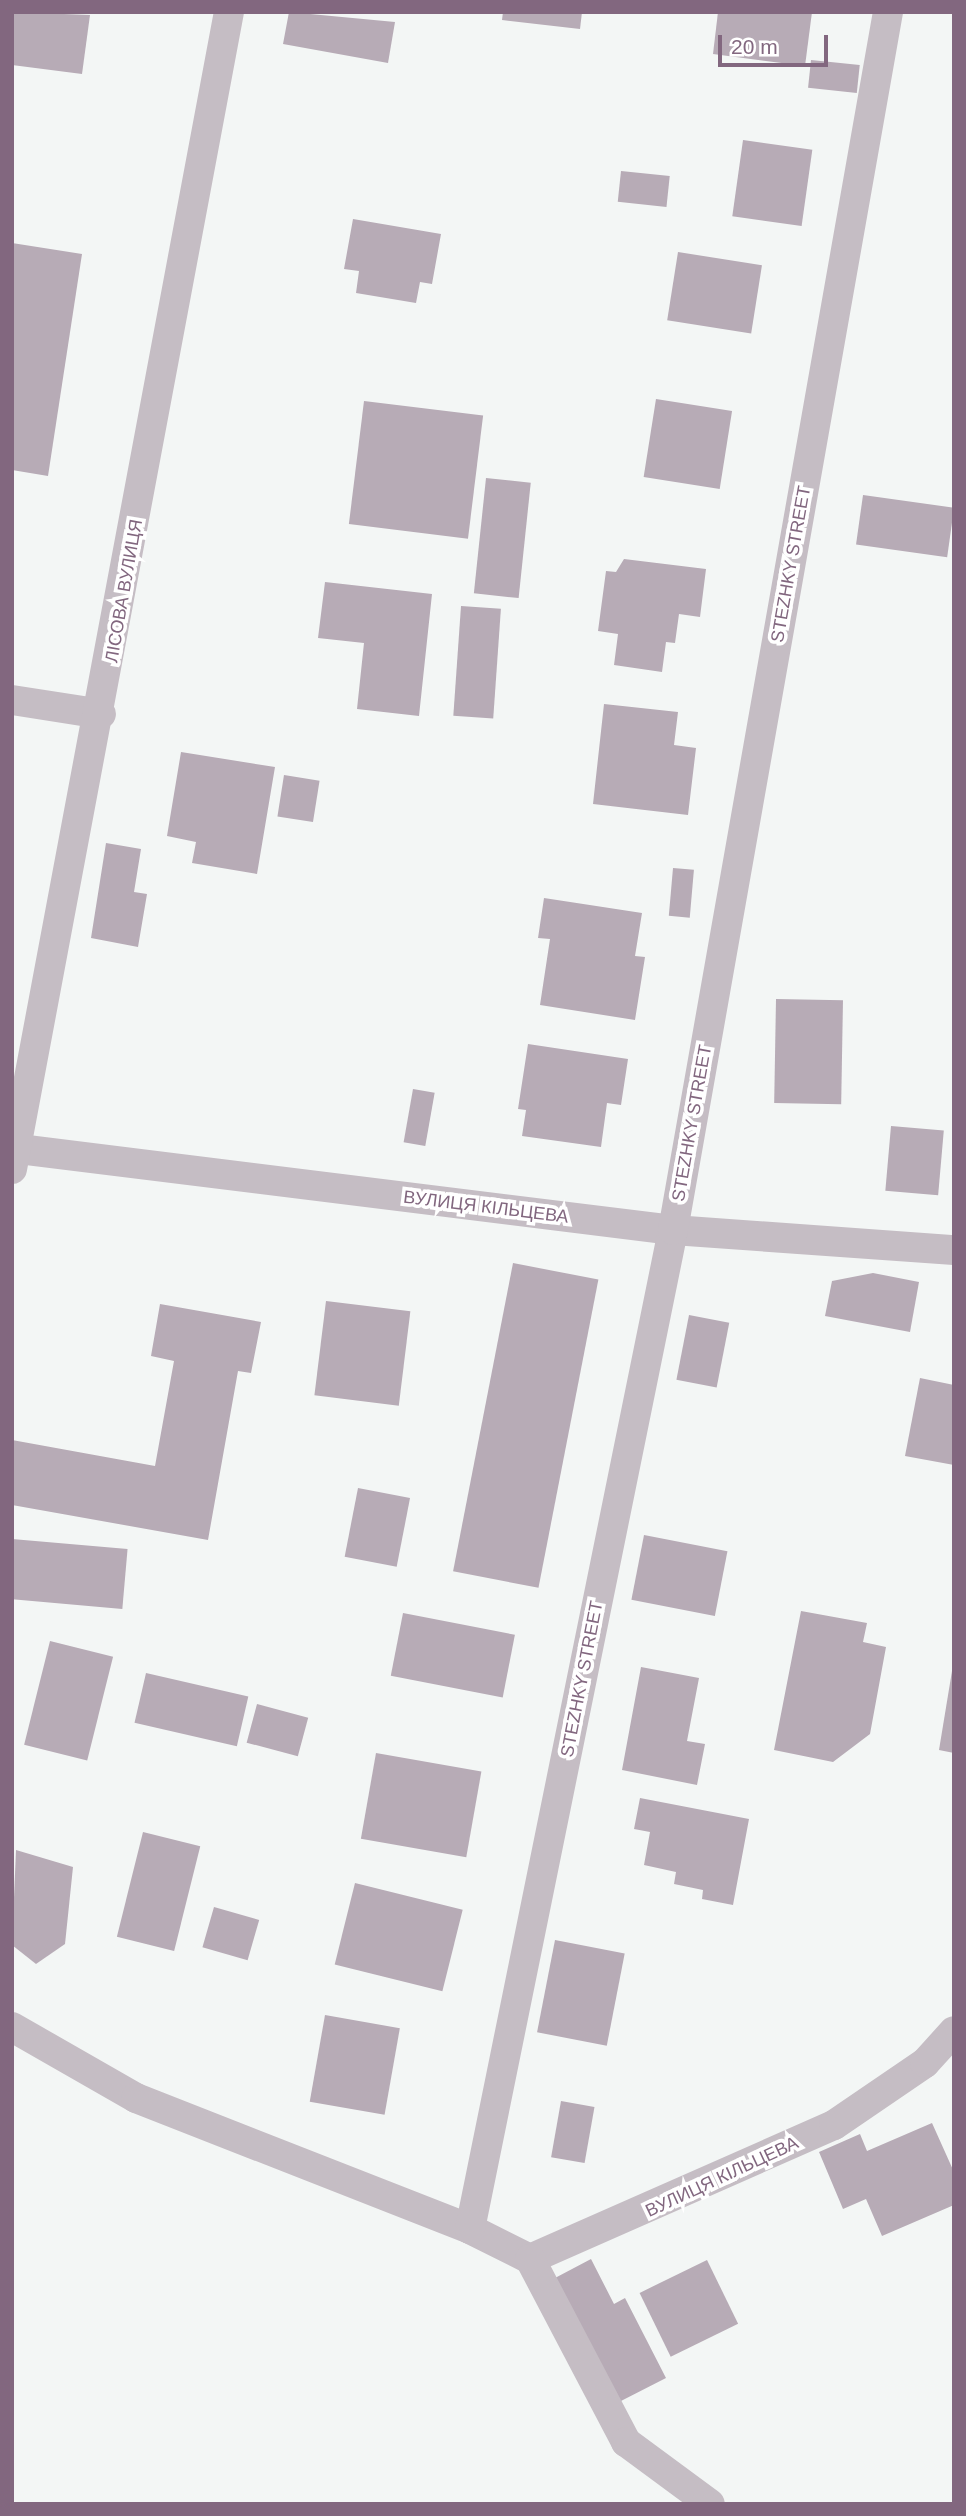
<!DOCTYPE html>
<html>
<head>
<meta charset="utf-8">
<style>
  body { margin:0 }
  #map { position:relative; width:966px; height:2516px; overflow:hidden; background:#f3f6f5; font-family:Arial,sans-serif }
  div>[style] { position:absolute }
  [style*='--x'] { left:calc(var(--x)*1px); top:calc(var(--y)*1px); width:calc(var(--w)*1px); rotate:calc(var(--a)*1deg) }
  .building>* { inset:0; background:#b7abb6; transform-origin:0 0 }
  .minor>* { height:30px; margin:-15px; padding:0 15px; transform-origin:15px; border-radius:15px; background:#c5bdc4 }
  span { translate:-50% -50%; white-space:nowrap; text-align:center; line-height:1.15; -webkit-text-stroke:7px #fff; paint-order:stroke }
  .street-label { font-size:18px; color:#82677f }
  .frame { position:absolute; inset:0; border:14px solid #82677f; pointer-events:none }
  .scale { position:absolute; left:718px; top:35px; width:110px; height:32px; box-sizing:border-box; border:4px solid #82677f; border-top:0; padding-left:9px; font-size:21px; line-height:24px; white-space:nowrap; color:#82677f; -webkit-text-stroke:5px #fff; paint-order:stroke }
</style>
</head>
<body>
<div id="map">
  <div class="building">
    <i style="clip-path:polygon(12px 12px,90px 15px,82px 74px,12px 65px)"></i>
    <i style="clip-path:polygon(289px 12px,395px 22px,388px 63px,283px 44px)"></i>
    <i style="clip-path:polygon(503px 12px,582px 12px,580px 29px,502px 20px)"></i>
    <i style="clip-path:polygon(718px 12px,812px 12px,805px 66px,713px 54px)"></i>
    <i style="left:811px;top:60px;width:49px;height:28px;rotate:6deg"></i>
    <i style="left:743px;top:140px;width:70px;height:77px;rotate:8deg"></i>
    <i style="left:621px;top:171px;width:49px;height:31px;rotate:6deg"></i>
    <i style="clip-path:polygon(353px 219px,441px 234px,432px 284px,420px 282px,416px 303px,356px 293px,359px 271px,344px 269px)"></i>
    <i style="clip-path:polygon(12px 243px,82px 254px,48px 476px,12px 470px)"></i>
    <i style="left:678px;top:252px;width:85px;height:69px;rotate:9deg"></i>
    <i style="left:656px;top:399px;width:77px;height:79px;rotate:9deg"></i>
    <i style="left:364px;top:401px;width:120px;height:124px;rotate:7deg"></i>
    <i style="left:486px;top:478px;width:45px;height:116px;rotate:6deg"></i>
    <i style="left:863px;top:495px;width:92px;height:50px;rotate:8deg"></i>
    <i style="clip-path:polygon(624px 559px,706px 569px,700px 617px,679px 614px,675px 643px,666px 642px,662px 672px,614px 665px,618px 634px,598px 631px,606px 571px,616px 572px)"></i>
    <i style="clip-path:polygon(325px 582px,432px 594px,419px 716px,357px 709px,364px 643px,318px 638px)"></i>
    <i style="left:461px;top:606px;width:40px;height:110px;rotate:4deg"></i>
    <i style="clip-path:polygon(604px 704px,678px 712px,674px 745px,696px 748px,688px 815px,593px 804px)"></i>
    <i style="clip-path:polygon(181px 752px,275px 767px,257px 874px,192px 863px,196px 842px,167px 836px)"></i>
    <i style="left:284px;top:775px;width:36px;height:42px;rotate:9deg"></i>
    <i style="clip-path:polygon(106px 843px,141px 849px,134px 892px,147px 894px,138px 947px,91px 938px)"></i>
    <i style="left:673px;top:868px;width:21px;height:48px;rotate:5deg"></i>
    <i style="clip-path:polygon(544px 898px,642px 913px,635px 956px,645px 957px,635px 1020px,540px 1005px,550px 939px,538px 938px)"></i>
    <i style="left:776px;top:999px;width:67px;height:104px;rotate:1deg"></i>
    <i style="clip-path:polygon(528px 1044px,628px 1059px,621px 1105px,607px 1103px,601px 1147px,522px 1136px,526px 1110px,518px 1109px)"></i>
    <i style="left:413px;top:1089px;width:22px;height:54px;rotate:10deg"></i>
    <i style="left:891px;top:1126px;width:53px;height:65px;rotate:5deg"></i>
    <i style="left:513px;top:1263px;width:87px;height:314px;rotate:11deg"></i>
    <i style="clip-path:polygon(873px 1273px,919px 1282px,910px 1332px,825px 1316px,832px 1281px)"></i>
    <i style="left:326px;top:1301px;width:85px;height:95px;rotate:7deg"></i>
    <i style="clip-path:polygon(160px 1304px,261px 1322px,251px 1373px,238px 1371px,208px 1540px,12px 1505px,12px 1440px,155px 1466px,174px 1361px,151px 1356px)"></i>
    <i style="left:689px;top:1315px;width:41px;height:66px;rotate:11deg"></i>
    <i style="clip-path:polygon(920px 1378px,954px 1385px,954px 1465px,905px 1456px)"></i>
    <i style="left:358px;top:1488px;width:53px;height:70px;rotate:11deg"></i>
    <i style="left:644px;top:1535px;width:85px;height:66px;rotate:11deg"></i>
    <i style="left:12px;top:1539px;width:116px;height:60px;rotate:5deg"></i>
    <i style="clip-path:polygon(801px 1611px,867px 1623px,863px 1642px,886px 1647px,870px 1734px,833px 1762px,774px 1750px)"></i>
    <i style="left:403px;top:1613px;width:114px;height:64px;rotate:11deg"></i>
    <i style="left:50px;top:1641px;width:65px;height:107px;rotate:14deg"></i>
    <i style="clip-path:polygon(641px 1667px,699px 1678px,687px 1741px,705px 1744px,697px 1785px,622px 1770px)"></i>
    <i style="clip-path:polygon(952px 1671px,954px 1671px,954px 1753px,939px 1750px)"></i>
    <i style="left:146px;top:1673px;width:105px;height:51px;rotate:13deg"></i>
    <i style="left:257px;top:1704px;width:53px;height:40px;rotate:15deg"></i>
    <i style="left:376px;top:1753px;width:107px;height:87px;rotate:10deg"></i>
    <i style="clip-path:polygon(640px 1798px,749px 1819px,733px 1905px,702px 1899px,703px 1890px,674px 1884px,676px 1872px,644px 1865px,650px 1832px,634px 1829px)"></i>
    <i style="left:143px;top:1832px;width:59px;height:108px;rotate:14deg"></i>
    <i style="clip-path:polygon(16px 1850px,73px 1867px,65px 1944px,36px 1964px,12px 1945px)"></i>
    <i style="left:355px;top:1883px;width:111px;height:84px;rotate:14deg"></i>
    <i style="left:214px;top:1907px;width:47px;height:42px;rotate:16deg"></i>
    <i style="left:555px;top:1940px;width:71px;height:94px;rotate:11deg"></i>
    <i style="left:325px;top:2015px;width:76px;height:88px;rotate:10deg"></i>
    <i style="left:561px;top:2101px;width:34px;height:57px;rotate:10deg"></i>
    <i style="clip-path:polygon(932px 2123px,954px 2172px,954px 2205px,882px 2236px,866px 2199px,843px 2209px,819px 2152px,860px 2134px,867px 2151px)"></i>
    <i style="clip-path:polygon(591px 2259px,614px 2304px,625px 2298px,666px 2378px,619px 2402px,555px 2278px)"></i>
    <i style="left:707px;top:2260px;width:71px;height:75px;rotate:64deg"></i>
  </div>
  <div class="minor">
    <i style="--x:12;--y:700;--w:90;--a:8.9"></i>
    <i style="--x:19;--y:1149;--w:659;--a:7.06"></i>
    <i style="--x:673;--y:1230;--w:282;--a:4.1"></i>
    <i style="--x:12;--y:1169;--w:1177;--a:-79.38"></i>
    <i style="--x:12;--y:2027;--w:143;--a:29.8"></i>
    <i style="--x:136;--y:2098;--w:359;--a:21.4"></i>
    <i style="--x:470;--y:2229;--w:67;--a:26.6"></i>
    <i style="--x:530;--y:2259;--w:332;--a:-23.8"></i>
    <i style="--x:834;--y:2125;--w:110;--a:-34.3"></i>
    <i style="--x:925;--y:2063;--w:43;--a:-47.8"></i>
    <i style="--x:470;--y:2229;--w:1019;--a:-78.51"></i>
    <i style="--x:673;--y:1230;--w:1237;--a:-79.99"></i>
    <i style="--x:530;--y:2259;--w:207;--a:62.3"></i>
    <i style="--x:626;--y:2442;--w:104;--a:36.4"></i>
  </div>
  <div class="street-label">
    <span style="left:791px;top:564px;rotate:-80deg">STEZHKY STREET</span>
    <span style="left:124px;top:591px;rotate:-80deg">ЛІСОВА ВУЛИЦЯ</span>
    <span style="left:692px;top:1123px;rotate:-80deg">STEZHKY STREET</span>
    <span style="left:486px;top:1207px;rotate:7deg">ВУЛИЦЯ КІЛЬЦЕВА</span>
    <span style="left:582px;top:1679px;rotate:-79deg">STEZHKY STREET</span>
    <span style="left:722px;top:2177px;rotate:-25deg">ВУЛИЦЯ КІЛЬЦЕВА</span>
  </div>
  <div class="frame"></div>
  <div class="scale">20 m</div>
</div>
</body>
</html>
